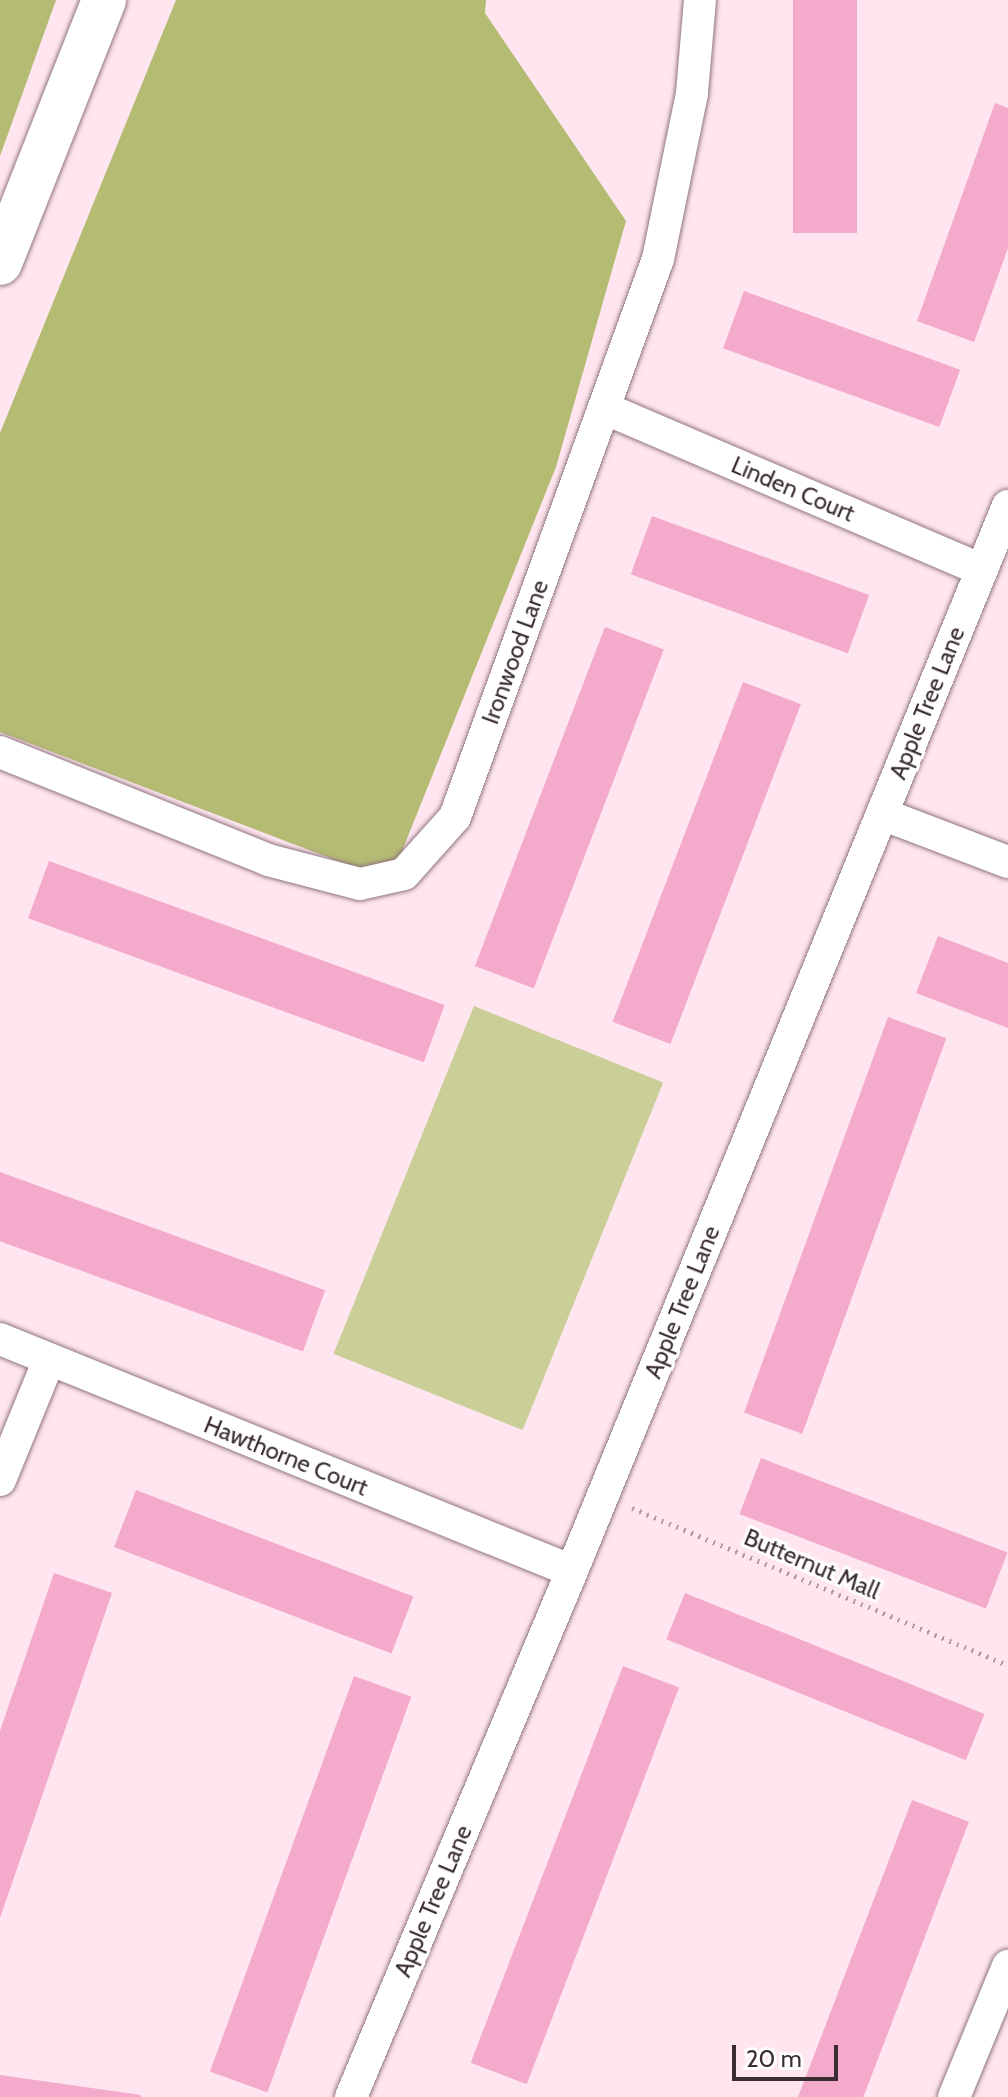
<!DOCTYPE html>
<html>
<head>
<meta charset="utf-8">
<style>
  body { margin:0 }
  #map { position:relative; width:1008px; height:2097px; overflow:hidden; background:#fee5ef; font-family:Cabin,sans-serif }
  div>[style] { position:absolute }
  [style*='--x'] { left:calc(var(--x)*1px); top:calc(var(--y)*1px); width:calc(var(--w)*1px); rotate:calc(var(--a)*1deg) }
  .green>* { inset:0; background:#c9cf97; transform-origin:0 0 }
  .forest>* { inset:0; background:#b4bb73 }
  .building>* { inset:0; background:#f3aacb; transform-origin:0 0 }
  .path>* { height:5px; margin-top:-2.5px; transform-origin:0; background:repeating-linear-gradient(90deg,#af9ba3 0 2px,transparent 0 8px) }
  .roads { filter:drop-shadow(0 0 2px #907581) drop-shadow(0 0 2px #907581) }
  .minor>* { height:32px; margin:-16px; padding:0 16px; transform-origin:16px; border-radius:16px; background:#fff }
  .secondary>* { height:44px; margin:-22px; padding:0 22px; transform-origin:22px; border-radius:22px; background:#fff }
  span { translate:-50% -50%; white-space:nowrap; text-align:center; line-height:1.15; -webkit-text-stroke:6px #fff; paint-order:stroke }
  .street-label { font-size:24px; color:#392d32 }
  .scale { position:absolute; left:732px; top:2045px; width:106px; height:36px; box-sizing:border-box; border:4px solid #392d32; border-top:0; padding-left:10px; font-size:24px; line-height:28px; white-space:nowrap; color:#392d32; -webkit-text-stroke:6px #fff; paint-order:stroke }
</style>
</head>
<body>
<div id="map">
  <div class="green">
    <i style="left:474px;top:1006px;width:204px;height:375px;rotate:22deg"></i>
  </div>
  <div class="forest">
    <i style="clip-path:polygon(0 0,56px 0,0 156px)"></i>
    <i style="clip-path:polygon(176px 0,486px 0,485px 13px,626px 221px,556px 467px,390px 881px,0 732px,0 433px)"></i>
  </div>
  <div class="building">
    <i style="left:793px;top:0;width:64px;height:233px"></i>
    <i style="clip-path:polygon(995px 103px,1008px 108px,1008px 248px,974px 342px,917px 321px)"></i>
    <i style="left:744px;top:291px;width:230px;height:61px;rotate:20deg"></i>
    <i style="left:652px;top:516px;width:231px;height:62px;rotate:20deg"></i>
    <i style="left:605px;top:627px;width:63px;height:363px;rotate:21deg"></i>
    <i style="left:743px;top:682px;width:62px;height:364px;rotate:21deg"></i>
    <i style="left:49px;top:861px;width:421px;height:61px;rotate:20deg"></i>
    <i style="clip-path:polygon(938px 936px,1008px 963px,1008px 1028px,916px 993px)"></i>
    <i style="left:888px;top:1017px;width:62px;height:421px;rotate:20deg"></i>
    <i style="left:0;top:1172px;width:346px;height:65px;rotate:20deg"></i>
    <i style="left:761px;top:1458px;width:264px;height:60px;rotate:21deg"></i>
    <i style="left:136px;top:1490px;width:297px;height:61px;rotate:21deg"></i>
    <i style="clip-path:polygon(54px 1573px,112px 1593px,0 1918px,0 1731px)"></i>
    <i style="left:685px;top:1593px;width:323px;height:50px;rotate:22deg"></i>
    <i style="left:623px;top:1666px;width:60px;height:425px;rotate:21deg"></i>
    <i style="left:354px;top:1676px;width:61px;height:421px;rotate:20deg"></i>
    <i style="left:912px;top:1800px;width:61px;height:318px;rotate:21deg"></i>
    <i style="clip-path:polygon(0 2075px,141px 2095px,141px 2097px,0 2097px)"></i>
  </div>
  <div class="path">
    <i style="--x:632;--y:1508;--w:407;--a:22.7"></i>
  </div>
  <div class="roads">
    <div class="minor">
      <i style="--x:604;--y:408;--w:411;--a:23.2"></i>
      <i style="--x:0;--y:752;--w:289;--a:21.9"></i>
      <i style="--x:268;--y:860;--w:95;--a:14.6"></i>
      <i style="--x:360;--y:884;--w:45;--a:-12.8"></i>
      <i style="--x:404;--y:874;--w:76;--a:-48.2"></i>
      <i style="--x:455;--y:817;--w:594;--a:-70.01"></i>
      <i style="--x:658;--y:259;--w:169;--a:-78.4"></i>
      <i style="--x:692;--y:93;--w:93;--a:-85.1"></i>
      <i style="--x:882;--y:814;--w:135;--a:20.9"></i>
      <i style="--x:0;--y:1339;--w:617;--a:22.08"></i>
      <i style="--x:0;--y:1480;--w:130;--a:-67.8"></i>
      <i style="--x:351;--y:2097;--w:571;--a:-67.21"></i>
      <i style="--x:572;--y:1571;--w:1151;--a:-67.74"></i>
      <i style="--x:954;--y:2097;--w:142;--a:-67.6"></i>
    </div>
    <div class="secondary">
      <i style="--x:0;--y:263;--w:283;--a:-68.4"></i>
    </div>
  </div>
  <div class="street-label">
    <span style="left:793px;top:489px;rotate:23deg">Linden Court</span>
    <span style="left:515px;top:652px;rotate:-70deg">Ironwood Lane</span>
    <span style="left:927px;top:703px;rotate:-68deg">Apple Tree Lane</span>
    <span style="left:682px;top:1302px;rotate:-68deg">Apple Tree Lane</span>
    <span style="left:286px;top:1456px;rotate:22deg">Hawthorne Court</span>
    <span style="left:812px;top:1564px;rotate:23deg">Butternut Mall</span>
    <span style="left:433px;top:1901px;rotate:-67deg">Apple Tree Lane</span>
  </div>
  <div class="scale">20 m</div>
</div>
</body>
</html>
